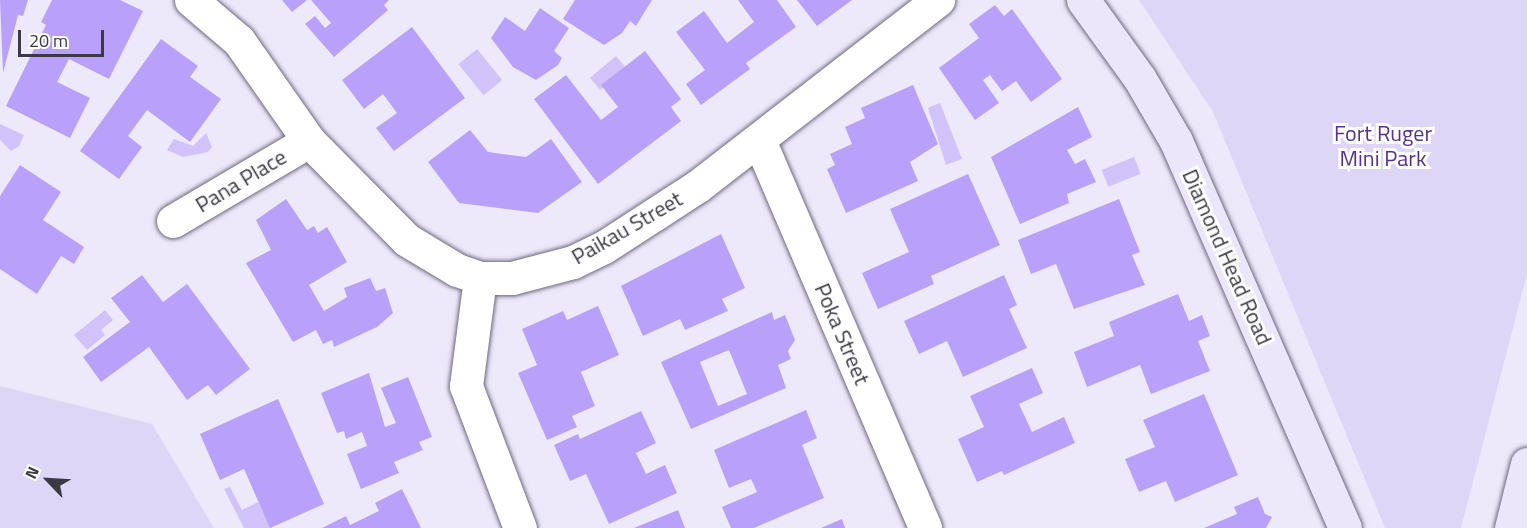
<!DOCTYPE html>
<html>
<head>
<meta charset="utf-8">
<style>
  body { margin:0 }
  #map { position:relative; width:1527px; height:528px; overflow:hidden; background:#ede9fa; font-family:"Titillium Web",sans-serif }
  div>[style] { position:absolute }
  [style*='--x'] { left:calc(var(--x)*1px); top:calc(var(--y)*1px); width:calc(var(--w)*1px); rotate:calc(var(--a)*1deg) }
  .green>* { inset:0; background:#ddd6f7 }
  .water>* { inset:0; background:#d1c3fa; transform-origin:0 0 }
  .building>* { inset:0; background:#b9a0fa }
  .roads { filter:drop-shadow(0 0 2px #6f6882) drop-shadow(0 0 2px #6f6882) }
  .street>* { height:33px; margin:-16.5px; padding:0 16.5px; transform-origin:16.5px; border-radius:16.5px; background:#fff }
  .secondary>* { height:33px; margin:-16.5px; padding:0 16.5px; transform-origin:16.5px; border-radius:16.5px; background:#ebe6f9 }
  span { translate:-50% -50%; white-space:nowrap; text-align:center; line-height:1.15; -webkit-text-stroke:6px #fff; paint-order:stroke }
  .park-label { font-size:22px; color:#573096 }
  .street-label { font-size:22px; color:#3b3944 }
  .north { position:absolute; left:18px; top:450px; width:60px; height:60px; -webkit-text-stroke:4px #fff; paint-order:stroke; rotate:295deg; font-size:16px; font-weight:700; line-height:24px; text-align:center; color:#3b3944 }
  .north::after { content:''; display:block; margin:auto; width:21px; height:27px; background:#3b3944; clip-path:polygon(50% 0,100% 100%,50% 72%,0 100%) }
  .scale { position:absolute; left:18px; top:30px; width:86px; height:27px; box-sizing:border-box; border:3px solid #3b3944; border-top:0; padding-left:8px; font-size:18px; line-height:21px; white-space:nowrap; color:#3b3944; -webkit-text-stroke:4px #fff; paint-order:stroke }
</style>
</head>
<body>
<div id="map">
  <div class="green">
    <i style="clip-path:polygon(1139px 0,1527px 0,1527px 274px,1461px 528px,1385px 528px,1213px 112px)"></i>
    <i style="clip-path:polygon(0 386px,152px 424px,214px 528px,0 528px)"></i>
  </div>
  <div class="water">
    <i style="left:477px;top:49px;width:40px;height:24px;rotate:51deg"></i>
    <i style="left:616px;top:56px;width:16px;height:34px;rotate:50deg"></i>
    <i style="clip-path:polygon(940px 103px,962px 159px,946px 165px,928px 108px)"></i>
    <i style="clip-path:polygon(0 124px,24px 135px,19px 146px,11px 151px,0 140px)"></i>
    <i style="clip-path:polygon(206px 133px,212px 147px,208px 152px,183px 157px,167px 150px,174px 139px,193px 146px)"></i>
    <i style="left:1134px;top:157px;width:18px;height:35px;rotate:68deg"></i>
    <i style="clip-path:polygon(105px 310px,113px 320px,101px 330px,105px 335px,87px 350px,74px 335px)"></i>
    <i style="clip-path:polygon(230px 487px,242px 510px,258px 502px,272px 528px,244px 528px,224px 489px)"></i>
  </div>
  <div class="building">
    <i style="clip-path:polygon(0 0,28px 0,23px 16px,18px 15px,3px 73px)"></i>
    <i style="clip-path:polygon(52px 0,120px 0,143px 11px,109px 79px,69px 59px,57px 82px,90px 98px,70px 138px,6px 106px,46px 25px,41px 22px)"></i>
    <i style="clip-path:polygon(282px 0,307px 0,292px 12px)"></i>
    <i style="clip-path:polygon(311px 0,389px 0,384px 5px,388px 10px,334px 57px,305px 24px,315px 16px,325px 28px,331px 23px)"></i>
    <i style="clip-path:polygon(575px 0,652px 0,636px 26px,630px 21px,622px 33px,604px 45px,563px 19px)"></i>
    <i style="clip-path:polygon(738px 0,777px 0,796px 27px,746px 63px,750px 69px,701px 105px,686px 84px,705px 70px,676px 32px,704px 11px,727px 43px,754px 22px)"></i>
    <i style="clip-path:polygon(797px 0,852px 0,817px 26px)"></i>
    <i style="clip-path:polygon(995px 5px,1004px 16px,1012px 9px,1062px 79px,1031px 102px,1016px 81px,1002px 91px,990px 75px,983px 80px,999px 103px,975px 120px,939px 68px,979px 38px,969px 24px)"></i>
    <i style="clip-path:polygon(540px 8px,569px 28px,554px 51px,562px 58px,558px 65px,536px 80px,513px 67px,491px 38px,505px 17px,525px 31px)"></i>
    <i style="clip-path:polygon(412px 27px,465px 98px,394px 151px,376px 128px,397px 113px,383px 94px,364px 109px,342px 80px)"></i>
    <i style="clip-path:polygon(161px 39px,198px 66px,190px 77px,221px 99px,190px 142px,147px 110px,128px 136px,142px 147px,119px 179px,80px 151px)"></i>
    <i style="clip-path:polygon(645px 51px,681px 99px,671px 107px,681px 121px,598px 184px,534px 99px,566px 75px,601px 120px,618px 107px,601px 85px)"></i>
    <i style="clip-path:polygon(913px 85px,938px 144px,910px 162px,918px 181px,846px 213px,827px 169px,835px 165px,830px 154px,852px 144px,845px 127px,865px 118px,861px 108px)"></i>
    <i style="clip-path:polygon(1078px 107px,1092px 137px,1067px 150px,1075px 164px,1085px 159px,1096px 182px,1067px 194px,1069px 203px,1020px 224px,991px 157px)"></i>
    <i style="clip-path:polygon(470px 130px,488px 152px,526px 157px,551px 139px,582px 182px,538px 213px,459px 203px,428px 162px)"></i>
    <i style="clip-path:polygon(20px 165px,61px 192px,43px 220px,84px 247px,74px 264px,61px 256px,37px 294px,0 269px,0 196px)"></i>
    <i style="clip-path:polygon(968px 174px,1000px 245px,931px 276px,934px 284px,878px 309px,862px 273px,909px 252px,890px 209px)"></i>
    <i style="clip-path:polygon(286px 199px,307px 230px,314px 226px,318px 233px,327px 227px,347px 262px,309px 285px,324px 311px,347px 297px,344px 288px,370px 278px,376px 291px,385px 288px,393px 313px,377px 327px,334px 347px,332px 340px,323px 344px,316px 330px,293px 342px,246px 263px,271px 250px,256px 220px)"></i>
    <i style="clip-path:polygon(1119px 199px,1140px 252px,1132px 255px,1145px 285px,1074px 309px,1056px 264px,1031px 274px,1018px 240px)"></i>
    <i style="clip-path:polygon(721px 234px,745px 288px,722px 299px,728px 311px,685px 330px,680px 319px,643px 336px,621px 286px)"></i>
    <i style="clip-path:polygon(142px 275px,163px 302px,187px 284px,250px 369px,216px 395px,208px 385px,187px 400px,149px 347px,101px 382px,83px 357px,130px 322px,111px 298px)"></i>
    <i style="clip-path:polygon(1004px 275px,1017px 305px,1009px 309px,1027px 348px,963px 377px,947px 341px,919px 354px,904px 321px)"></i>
    <i style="clip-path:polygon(1178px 294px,1189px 321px,1202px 315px,1210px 336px,1198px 341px,1210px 371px,1151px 394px,1140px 365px,1087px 387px,1074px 352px,1114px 336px,1109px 322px)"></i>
    <i style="clip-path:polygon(598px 306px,619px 355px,581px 372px,595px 406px,572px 416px,577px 427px,547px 440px,518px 373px,537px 365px,522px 329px,563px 311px,567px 320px)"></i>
    <i style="clip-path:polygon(evenodd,772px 312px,774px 320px,785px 315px,795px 340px,788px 351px,791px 359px,778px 365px,786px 388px,691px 429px,661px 362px,772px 312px,729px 350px,747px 394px,718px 406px,700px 362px,729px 350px)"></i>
    <i style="clip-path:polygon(1032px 368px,1043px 393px,1019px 404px,1032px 432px,1064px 417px,1075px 443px,1004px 475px,1002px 471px,977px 482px,958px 439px,984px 427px,970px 396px)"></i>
    <i style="clip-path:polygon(369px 373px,385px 427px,396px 423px,381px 388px,408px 377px,432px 437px,419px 442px,423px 450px,394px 462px,399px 473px,361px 489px,347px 454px,367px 446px,362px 432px,346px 439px,344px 431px,337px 433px,321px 393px)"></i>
    <i style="clip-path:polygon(1204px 394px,1238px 475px,1175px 502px,1166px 481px,1139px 492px,1125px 459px,1155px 447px,1143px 420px)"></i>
    <i style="clip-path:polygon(278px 399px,324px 504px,270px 528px,244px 469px,220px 480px,200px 434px)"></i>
    <i style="clip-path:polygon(806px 410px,817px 438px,802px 445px,824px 498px,754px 528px,731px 528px,722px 507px,757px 492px,751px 479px,729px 488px,714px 450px)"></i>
    <i style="clip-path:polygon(641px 411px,656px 443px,636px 453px,646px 474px,665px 465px,677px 493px,609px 524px,586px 474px,570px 481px,554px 445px,578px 434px,580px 439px)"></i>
    <i style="clip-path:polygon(402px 489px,421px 528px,322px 528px,346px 516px,350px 525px,379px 511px,375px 503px)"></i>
    <i style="clip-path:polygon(1258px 497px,1265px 514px,1272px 517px,1266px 528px,1204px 528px,1237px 514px,1234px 507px)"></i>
    <i style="clip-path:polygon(678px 510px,685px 528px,634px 528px)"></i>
    <i style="clip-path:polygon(842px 519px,845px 528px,821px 528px)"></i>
  </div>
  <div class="roads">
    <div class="street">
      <i style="--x:191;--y:0;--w:63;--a:40.5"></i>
      <i style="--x:239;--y:41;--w:122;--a:55"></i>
      <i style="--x:309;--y:141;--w:139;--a:45.3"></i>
      <i style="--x:407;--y:240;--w:58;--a:31"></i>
      <i style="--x:457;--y:270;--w:24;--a:19"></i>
      <i style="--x:480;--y:278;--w:32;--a:0"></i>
      <i style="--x:512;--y:278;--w:63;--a:-14.7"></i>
      <i style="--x:573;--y:262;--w:34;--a:-26"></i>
      <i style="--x:604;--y:247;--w:112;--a:-33"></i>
      <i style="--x:698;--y:186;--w:304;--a:-37.8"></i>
      <i style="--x:759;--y:140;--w:422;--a:66.8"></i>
      <i style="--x:173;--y:221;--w:158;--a:-30.5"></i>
      <i style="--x:480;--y:278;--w:109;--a:97.4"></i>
      <i style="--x:466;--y:386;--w:152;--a:69.2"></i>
    </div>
    <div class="secondary">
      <i style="--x:1083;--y:0;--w:97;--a:54.2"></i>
      <i style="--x:1140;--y:79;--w:72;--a:59.9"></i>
      <i style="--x:1176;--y:141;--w:422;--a:66.4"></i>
      <i style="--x:1511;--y:528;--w:66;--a:-76"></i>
    </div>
  </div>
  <div class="park-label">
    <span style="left:1383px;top:146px">Fort Ruger<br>Mini Park</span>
  </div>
  <div class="street-label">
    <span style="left:241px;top:181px;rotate:-31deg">Pana Place</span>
    <span style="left:627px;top:228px;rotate:-30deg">Paikau Street</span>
    <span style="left:1227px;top:257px;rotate:66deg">Diamond Head Road</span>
    <span style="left:842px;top:334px;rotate:67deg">Poka Street</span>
  </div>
  <div class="north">N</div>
  <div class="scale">20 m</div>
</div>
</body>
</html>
